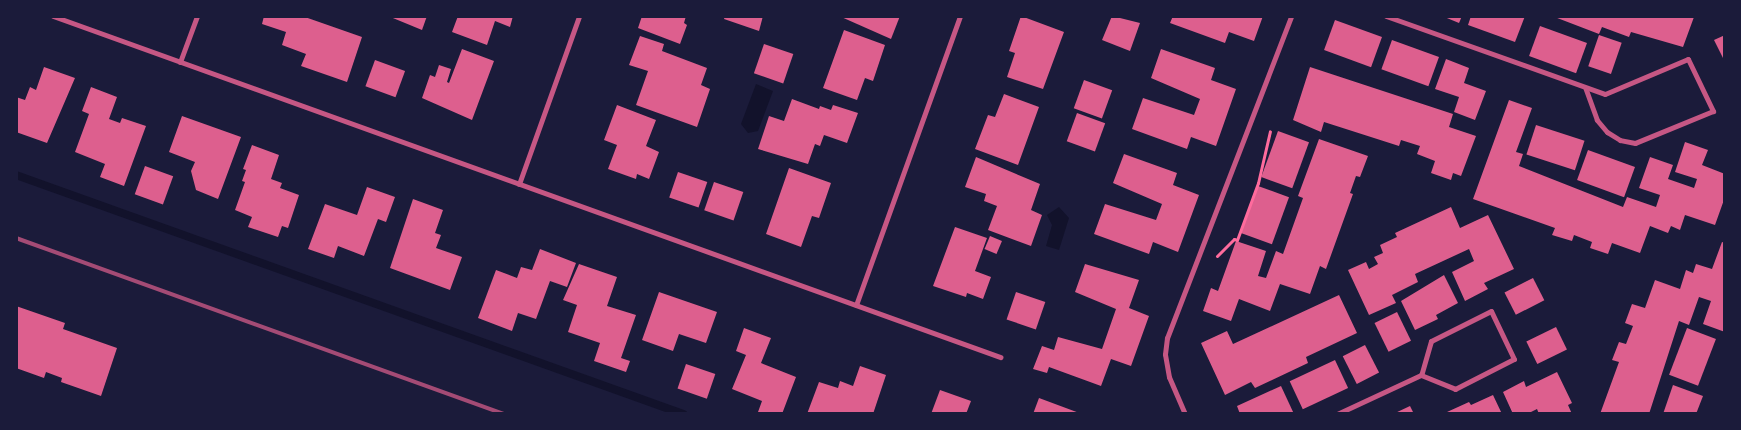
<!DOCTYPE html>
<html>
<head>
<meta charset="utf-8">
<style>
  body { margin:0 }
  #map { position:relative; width:1741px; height:430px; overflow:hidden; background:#1b1b3a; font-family:"Fira Sans",sans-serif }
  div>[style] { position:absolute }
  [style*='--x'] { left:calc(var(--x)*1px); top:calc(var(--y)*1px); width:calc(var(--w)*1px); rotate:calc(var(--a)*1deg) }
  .water>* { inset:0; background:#12122b }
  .stream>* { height:8px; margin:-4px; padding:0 4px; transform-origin:4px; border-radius:4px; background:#12122b }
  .building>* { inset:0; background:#dd5f8e; transform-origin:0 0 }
  .path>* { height:3px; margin:-1.5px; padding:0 1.5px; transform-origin:1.5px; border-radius:1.5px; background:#ff6b9d }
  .minor>* { height:5px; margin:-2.5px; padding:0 2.5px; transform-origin:2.5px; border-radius:2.5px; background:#c65784 }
  .rail>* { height:4px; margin:-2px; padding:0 2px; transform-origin:2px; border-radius:2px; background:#a44b75 }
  span { translate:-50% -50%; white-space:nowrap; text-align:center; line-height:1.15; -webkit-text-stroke:5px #1b1b3a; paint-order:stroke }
  .frame { position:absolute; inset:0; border:18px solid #1b1b3a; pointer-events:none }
</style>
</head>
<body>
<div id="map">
  <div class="water">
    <i style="clip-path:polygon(756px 84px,773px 91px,758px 131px,748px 133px,741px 124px)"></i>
    <i style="clip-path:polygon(1059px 207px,1069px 218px,1059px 250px,1046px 246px,1052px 225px,1047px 215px)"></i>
  </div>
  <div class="stream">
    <i style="--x:16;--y:175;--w:709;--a:19.71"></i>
  </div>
  <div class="building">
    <i style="clip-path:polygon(264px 16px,302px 16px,362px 37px,347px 82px,301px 66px,306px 54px,282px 45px,286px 32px,262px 24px)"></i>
    <i style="clip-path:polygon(388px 16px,427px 16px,422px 30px)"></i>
    <i style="clip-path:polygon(458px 16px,513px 16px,510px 27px,495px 21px,487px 45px,452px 32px)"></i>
    <i style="clip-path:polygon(642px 16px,686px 16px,684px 23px,687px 25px,680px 44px,638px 28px)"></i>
    <i style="clip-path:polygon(725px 16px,763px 16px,759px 31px,724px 19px)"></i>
    <i style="clip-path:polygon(839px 16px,900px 16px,891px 39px)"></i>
    <i style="clip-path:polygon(1021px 16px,1064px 32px,1043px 89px,1007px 77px,1015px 53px,1009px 51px)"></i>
    <i style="clip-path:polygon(1112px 16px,1140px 23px,1130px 51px,1102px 40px)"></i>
    <i style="clip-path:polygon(1173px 16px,1263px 16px,1254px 41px,1229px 32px,1225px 43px,1170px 23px)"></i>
    <i style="clip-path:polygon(1442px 16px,1462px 16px,1459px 23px)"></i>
    <i style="clip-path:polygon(1471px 16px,1525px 16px,1515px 42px,1468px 25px)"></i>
    <i style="clip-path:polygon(1552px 16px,1690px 16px,1694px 17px,1683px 47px,1631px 32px,1629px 37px,1602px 27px,1599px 34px)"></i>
    <i style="left:1335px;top:20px;width:50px;height:32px;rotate:20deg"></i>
    <i style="left:1540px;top:26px;width:50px;height:32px;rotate:20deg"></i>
    <i style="clip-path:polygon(844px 30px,885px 45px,873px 81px,865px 78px,857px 100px,823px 88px)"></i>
    <i style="left:1599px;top:35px;width:24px;height:33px;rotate:19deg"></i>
    <i style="clip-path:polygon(1725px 35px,1725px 62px,1714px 40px)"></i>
    <i style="clip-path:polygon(640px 36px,664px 44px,662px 51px,707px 68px,701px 85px,710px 89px,697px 127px,636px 105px,648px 71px,629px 65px)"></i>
    <i style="left:1392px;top:40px;width:50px;height:31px;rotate:20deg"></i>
    <i style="left:764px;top:44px;width:31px;height:31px;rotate:19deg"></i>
    <i style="clip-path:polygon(462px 49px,494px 61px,472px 120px,422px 98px,430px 75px,435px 77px,439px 65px,451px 69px,447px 82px,449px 83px)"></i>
    <i style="clip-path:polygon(1161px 49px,1215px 68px,1211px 80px,1236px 89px,1216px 146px,1191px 137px,1187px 149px,1132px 129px,1143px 98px,1194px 115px,1200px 99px,1151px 78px)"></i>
    <i style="clip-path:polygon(1446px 59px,1469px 68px,1464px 83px,1486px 91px,1475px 120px,1454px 112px,1459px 97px,1435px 89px)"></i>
    <i style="left:375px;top:60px;width:32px;height:28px;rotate:20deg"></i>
    <i style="clip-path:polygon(44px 67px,75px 78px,47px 143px,16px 132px,16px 97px,25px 100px,30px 87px,36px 90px)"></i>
    <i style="clip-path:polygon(1310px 67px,1453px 114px,1449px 127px,1476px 136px,1461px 176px,1453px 173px,1451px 180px,1431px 173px,1435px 161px,1417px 154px,1420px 146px,1401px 140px,1399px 146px,1324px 122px,1321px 132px,1293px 120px)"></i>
    <i style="left:1084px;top:80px;width:30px;height:30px;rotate:20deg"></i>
    <i style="clip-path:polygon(91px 87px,117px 97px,109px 119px,120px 123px,122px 118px,146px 126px,124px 186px,100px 177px,105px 164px,75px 152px,89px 114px,82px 111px)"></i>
    <i style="clip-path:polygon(1004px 94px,1039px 107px,1018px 165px,975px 149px,988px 115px,995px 117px)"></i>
    <i style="clip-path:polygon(792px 99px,819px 109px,820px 106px,831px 110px,833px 105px,858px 113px,847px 143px,824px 135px,820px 146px,815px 144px,808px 164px,758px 149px,769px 116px,784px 121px)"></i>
    <i style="clip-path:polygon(1509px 100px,1532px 108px,1516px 152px,1523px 154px,1519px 166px,1623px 207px,1627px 197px,1656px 207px,1660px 195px,1639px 188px,1650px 157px,1673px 165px,1668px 179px,1694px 188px,1697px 179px,1675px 172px,1685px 142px,1708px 150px,1702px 165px,1725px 174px,1725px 197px,1715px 225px,1685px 215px,1680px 230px,1671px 226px,1668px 233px,1650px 226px,1640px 253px,1612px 243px,1608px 254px,1590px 248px,1592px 242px,1574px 235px,1572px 241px,1552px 235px,1555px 228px,1473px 199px)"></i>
    <i style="clip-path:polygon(617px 105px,656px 120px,646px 146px,659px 152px,649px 179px,637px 174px,636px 179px,608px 169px,617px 145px,604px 140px)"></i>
    <i style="left:1077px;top:113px;width:30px;height:30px;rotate:20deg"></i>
    <i style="clip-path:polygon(182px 116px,241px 137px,218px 199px,196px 190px,191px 171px,195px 162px,169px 152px)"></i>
    <i style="left:1536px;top:125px;width:51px;height:31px;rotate:18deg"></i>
    <i style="left:1278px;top:131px;width:33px;height:49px;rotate:20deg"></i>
    <i style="clip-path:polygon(1319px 139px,1368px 156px,1360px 177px,1356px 176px,1350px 193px,1353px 194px,1326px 269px,1320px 266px,1310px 294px,1280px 284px,1270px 311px,1239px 299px,1231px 321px,1203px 311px,1211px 288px,1218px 291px,1236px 241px,1266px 251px,1258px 276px,1266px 278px,1276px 251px,1283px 254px,1303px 198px,1298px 196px)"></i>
    <i style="clip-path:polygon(252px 145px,279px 155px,271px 179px,282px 183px,280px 188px,299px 195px,288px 228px,282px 226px,278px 237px,248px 227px,252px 217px,235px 210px,245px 182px,242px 181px,246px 170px,243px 169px)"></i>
    <i style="left:1588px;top:150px;width:50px;height:32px;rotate:20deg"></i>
    <i style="clip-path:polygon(1124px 154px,1177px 173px,1173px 185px,1199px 195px,1178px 252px,1153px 242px,1149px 254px,1094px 234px,1105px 204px,1156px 220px,1162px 204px,1113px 183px)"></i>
    <i style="clip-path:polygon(976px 157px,1040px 184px,1031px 210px,1042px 215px,1031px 246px,988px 230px,997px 206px,984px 201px,986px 194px,965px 187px)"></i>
    <i style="left:145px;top:166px;width:30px;height:30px;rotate:20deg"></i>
    <i style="clip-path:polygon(789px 168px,831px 183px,819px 218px,812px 216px,801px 247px,766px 234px)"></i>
    <i style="left:678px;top:172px;width:31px;height:27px;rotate:19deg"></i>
    <i style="left:714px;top:182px;width:31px;height:30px;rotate:19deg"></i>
    <i style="left:1258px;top:186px;width:33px;height:50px;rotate:20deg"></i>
    <i style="clip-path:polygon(367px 187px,395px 197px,386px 222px,378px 219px,364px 256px,338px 246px,334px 258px,308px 249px,325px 204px,357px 215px)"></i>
    <i style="clip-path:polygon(413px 199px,443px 210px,435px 233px,441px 235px,436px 248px,462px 257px,450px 290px,390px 268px)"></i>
    <i style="clip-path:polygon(1451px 207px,1460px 228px,1488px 215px,1514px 269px,1484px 283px,1488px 289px,1465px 301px,1452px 272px,1474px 261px,1469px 249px,1415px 274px,1418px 282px,1392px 295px,1396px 303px,1369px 315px,1348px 270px,1366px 262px,1369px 269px,1378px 264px,1374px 257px,1383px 253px,1380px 245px,1397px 237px,1395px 233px)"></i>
    <i style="clip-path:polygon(955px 227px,987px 238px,975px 271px,991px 277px,983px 299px,967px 293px,966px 297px,933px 286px)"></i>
    <i style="left:990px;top:236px;width:13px;height:14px;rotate:23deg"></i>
    <i style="clip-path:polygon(1722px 242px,1725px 243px,1725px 332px,1703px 324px,1711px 301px,1699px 297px,1689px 325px,1679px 321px,1649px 414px,1600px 414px,1619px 362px,1612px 360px,1619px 342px,1626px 344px,1633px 326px,1625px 323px,1632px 304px,1645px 308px,1655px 280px,1680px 289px,1686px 270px,1693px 273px,1696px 264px,1712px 269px)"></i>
    <i style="clip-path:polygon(540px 249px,576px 263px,567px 287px,550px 281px,536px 319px,518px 313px,512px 331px,478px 318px,496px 270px,517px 278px,521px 267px,532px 270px)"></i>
    <i style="clip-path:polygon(579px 264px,617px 277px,607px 306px,636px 315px,621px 358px,630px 361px,626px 372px,594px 361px,600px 343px,568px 332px,577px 305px,563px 300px)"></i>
    <i style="clip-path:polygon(1085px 264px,1139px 280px,1129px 308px,1149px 316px,1131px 366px,1111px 359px,1101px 386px,1049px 367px,1047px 373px,1033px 369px,1042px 346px,1054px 350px,1058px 337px,1102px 349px,1116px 309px,1075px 292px)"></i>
    <i style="clip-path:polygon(1444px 275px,1458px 303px,1436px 315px,1438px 319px,1415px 330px,1401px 301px)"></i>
    <i style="left:1533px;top:278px;width:25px;height:32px;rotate:63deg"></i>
    <i style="clip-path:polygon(659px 292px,717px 312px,706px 343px,679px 334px,673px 351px,642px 340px)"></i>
    <i style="left:1016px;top:292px;width:31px;height:29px;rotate:19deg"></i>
    <i style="clip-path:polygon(1339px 295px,1357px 333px,1306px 357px,1308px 363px,1255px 388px,1251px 382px,1225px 395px,1201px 343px,1227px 331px,1233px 344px)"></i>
    <i style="clip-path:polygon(16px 306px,65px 323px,63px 329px,117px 348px,101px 396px,61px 382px,62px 378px,46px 372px,44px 378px,16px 368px)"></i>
    <i style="left:1397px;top:312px;width:32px;height:25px;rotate:64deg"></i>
    <i style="left:1556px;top:327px;width:25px;height:33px;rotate:64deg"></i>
    <i style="clip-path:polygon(744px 328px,771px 338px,761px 363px,796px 377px,782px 414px,758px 412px,762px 401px,732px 389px,746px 355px,736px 351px)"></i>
    <i style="left:1687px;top:328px;width:31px;height:50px;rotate:21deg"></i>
    <i style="left:1365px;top:345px;width:31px;height:25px;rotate:63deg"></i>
    <i style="left:1335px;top:360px;width:31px;height:50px;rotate:65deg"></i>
    <i style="left:686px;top:364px;width:31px;height:26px;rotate:19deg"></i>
    <i style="clip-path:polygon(860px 366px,886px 375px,873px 414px,807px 414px,819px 382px,838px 388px,840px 381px,853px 386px)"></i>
    <i style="clip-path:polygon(1557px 372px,1572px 403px,1568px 405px,1572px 414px,1539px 414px,1537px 409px,1527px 414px,1513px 414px,1503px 392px,1524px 381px,1526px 387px)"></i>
    <i style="clip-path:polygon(1673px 385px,1703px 396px,1696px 414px,1663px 414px)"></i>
    <i style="clip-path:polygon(1281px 386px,1294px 414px,1240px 414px,1237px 406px)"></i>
    <i style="clip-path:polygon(940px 390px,971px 401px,966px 414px,931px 414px)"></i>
    <i style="clip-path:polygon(1493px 395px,1502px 414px,1447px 412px,1469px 402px,1471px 405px)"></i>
    <i style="clip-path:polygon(1039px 398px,1082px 414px,1033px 414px)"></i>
    <i style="clip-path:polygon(1410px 406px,1414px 414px,1393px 414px)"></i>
  </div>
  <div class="path">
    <i style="--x:1217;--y:256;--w:24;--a:-45"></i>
    <i style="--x:1234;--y:239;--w:3;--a:18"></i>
    <i style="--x:1237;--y:240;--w:61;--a:-69.8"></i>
    <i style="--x:1258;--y:183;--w:53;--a:-77"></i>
  </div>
  <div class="minor">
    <i style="--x:53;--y:16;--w:1007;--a:19.8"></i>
    <i style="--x:1386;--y:16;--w:232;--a:19.6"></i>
    <i style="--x:1605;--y:94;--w:90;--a:-22.9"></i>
    <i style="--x:1688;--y:59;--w:58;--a:64.3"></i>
    <i style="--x:1713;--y:111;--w:84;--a:157.7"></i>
    <i style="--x:1635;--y:143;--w:15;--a:-169"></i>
    <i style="--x:1620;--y:140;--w:15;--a:-148"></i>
    <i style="--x:1607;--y:132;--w:16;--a:-130"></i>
    <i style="--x:1597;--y:120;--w:33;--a:-110"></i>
    <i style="--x:180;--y:62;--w:49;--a:-69.7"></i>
    <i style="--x:519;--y:184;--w:178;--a:-70.3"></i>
    <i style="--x:856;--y:305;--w:307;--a:-70.2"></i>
    <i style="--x:1185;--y:414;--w:40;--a:-113.4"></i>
    <i style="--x:1169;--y:377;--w:23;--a:-100"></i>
    <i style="--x:1165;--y:354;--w:16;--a:-83"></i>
    <i style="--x:1167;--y:338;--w:345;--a:-68.9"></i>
    <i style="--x:1337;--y:414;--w:93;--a:-24.9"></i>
    <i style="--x:1421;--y:375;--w:37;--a:22"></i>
    <i style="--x:1455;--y:389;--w:66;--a:-27"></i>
    <i style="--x:1514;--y:359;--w:53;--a:-115.6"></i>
    <i style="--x:1491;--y:311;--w:67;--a:153.4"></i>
    <i style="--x:1431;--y:341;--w:35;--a:106"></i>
  </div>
  <div class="rail">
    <i style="--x:16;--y:238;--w:519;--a:19.83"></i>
  </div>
  <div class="frame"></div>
</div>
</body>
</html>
